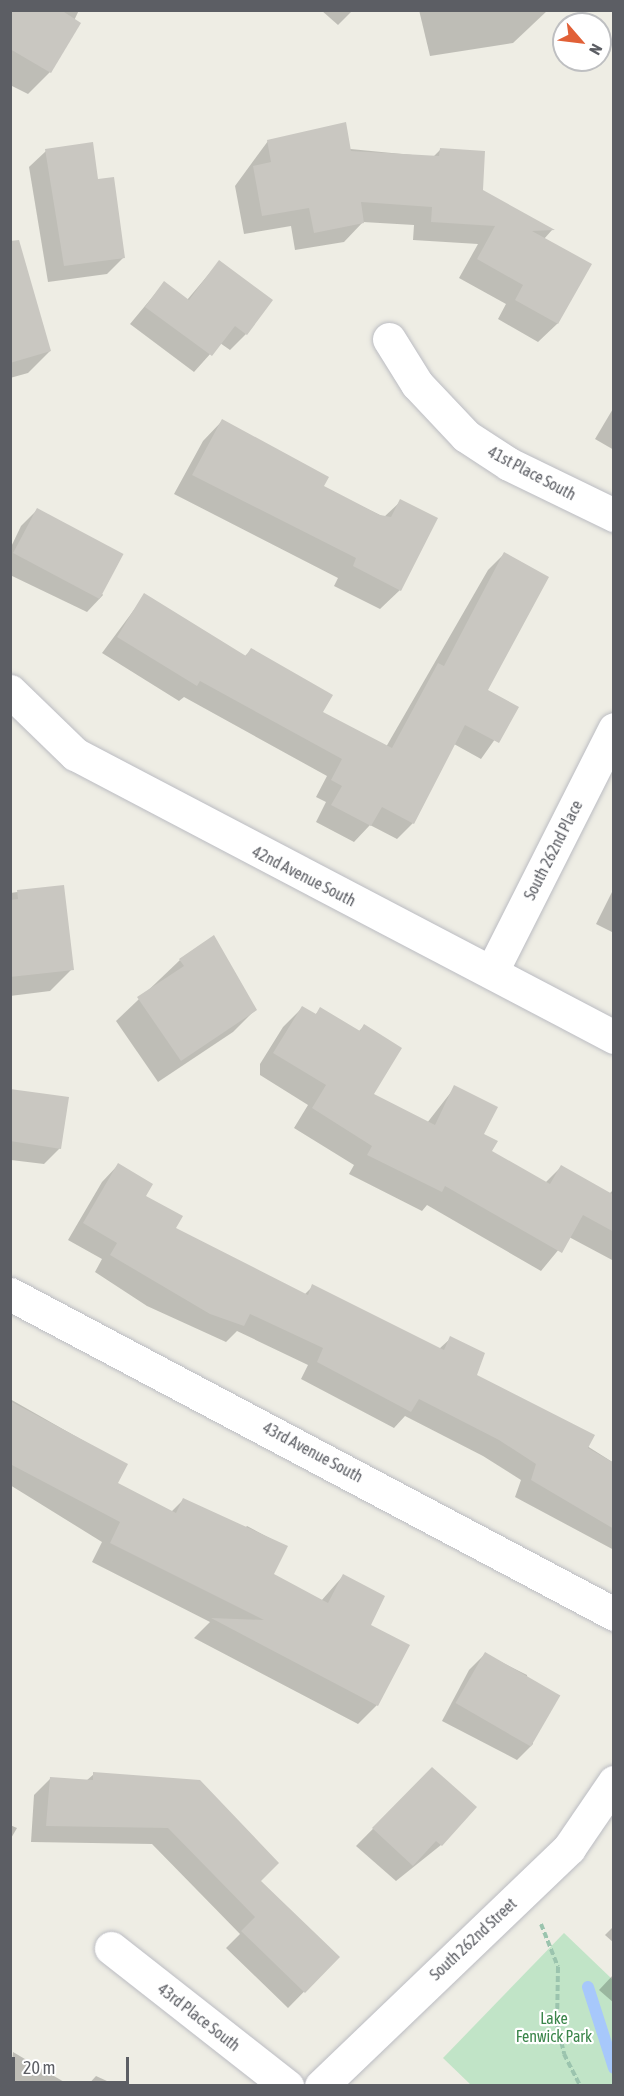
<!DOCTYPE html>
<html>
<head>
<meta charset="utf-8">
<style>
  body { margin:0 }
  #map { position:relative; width:624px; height:2096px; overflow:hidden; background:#eeede4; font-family:"Asap Condensed",sans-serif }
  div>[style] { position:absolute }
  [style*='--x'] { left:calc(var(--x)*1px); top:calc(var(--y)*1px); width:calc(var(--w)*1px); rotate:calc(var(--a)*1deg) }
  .green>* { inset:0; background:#c1e4c7 }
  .shadow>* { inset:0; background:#0003 }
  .stream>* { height:12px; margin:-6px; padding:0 6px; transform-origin:6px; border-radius:6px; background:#a7c8fb }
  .building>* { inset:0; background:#c9c7c1; transform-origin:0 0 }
  .path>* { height:4px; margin-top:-2px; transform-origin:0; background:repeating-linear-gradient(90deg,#9bc4ae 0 6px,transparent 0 9px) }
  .roads { filter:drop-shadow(0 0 2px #bbbcc2) drop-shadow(0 0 2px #bbbcc2) }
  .street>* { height:33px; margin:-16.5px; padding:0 16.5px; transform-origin:16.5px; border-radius:16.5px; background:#fff }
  span { translate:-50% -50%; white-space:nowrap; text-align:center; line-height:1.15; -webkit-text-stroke:4.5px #fff; paint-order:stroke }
  .street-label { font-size:16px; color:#5c5e64 }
  .park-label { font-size:16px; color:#3a854a }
  .frame { position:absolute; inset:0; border:12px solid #5c5e64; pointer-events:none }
  .north { position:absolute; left:552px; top:12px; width:60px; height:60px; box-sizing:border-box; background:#fff; border:2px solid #bebfc1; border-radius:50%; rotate:118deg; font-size:16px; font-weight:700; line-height:24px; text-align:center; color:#5c5e64 }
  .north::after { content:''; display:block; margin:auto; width:21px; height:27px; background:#e16037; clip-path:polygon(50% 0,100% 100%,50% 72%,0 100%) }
  .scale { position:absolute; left:12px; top:2057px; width:117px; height:27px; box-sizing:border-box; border:3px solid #5c5e64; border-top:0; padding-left:8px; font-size:18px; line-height:21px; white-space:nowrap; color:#5c5e64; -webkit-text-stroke:4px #fff; paint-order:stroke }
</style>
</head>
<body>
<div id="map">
  <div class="green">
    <i style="clip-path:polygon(564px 1933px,613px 1980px,613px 2085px,471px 2085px,443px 2058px)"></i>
  </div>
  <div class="shadow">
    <i style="clip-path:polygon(10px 10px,79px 10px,50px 72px,28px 94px,10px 85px)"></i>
    <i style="clip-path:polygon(321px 10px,353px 10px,338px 25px)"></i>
    <i style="clip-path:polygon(419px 10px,548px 10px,513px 43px,430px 56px)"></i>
    <i style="clip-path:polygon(268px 141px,433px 157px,440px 150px,481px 191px,552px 230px,544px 239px,590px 264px,557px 324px,538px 342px,498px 319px,506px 304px,459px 278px,478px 244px,413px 240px,414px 225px,363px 222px,344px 242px,295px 250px,291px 226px,244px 234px,235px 186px)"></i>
    <i style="clip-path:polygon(46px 151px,97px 181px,124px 257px,107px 274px,48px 282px,29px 167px)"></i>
    <i style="clip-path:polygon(219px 262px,246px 334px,230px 350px,220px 343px,194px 372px,130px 324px,164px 283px,187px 300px)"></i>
    <i style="clip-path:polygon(10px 304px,50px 351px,28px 373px,10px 378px)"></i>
    <i style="clip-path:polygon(614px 407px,614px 450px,595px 439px)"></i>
    <i style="clip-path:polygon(222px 421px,322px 487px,384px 517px,401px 501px,400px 590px,380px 609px,334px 586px,338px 578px,174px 494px,203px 441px)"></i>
    <i style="clip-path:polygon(37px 510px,103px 595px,87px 612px,10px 575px,10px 549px,21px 526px)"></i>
    <i style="clip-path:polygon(504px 554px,486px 691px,517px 708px,481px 759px,454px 744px,413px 823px,397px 839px,370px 825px,354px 842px,316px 822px,326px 802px,316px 797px,327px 776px,184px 697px,179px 701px,102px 653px,145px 595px,244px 657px,251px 650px,321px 713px,386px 747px,488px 570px)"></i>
    <i style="clip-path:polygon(63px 886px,72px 969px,50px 991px,10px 996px,10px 893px)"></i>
    <i style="clip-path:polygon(614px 888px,614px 933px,596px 924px)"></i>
    <i style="clip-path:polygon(180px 960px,255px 1010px,233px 1032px,158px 1082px,116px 1021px)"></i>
    <i style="clip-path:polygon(302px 1008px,315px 1015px,321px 1009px,358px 1032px,364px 1026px,372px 1095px,427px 1123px,455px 1087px,490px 1152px,545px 1183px,561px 1167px,609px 1194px,614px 1189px,614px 1261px,569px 1237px,541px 1271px,427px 1205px,422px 1211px,349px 1174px,354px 1165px,294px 1128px,308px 1105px,260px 1075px,260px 1064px,283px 1027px)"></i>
    <i style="clip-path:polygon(10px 1090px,60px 1148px,44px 1164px,11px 1160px,11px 1166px)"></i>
    <i style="clip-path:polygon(118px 1165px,174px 1228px,304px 1295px,313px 1286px,439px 1349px,451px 1338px,475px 1375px,614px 1463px,614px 1550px,515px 1497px,521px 1480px,483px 1456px,405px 1416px,394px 1428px,301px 1379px,308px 1365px,237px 1331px,226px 1342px,147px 1306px,95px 1272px,102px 1259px,68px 1240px,102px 1182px)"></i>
    <i style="clip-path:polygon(10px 1399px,126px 1465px,111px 1494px,171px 1512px,183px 1500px,243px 1530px,247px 1526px,286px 1547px,272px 1574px,321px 1601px,343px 1576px,369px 1625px,377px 1705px,358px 1724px,194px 1638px,210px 1622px,92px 1562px,102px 1542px,10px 1485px)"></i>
    <i style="clip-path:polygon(485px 1654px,527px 1675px,533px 1744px,517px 1760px,442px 1721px,469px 1670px)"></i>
    <i style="clip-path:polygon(432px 1769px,441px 1845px,396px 1881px,356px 1846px)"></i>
    <i style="clip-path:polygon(94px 1774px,259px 1881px,338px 1957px,288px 2008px,226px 1948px,240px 1934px,152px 1844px,31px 1842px,34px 1795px,50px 1779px,86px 1781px)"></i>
    <i style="clip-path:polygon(10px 1825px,17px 1828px,10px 1840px)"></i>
    <i style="clip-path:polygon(614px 1926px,614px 1943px,605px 1935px)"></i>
    <i style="clip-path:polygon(614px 1974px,614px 2003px,599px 1990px)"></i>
    <i style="clip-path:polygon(13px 2052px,71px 2086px,10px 2086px)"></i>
    <i style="clip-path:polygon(96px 2076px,118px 2086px,87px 2086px)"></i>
  </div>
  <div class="stream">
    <i style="--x:588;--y:1987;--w:85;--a:72.2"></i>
  </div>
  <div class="building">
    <i style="clip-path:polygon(10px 10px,61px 10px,81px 23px,51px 73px,10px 49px)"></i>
    <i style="clip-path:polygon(346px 122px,351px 151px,439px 156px,440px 148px,485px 151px,483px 190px,555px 230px,532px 231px,592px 264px,558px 324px,515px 300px,523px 285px,477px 259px,495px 226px,431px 222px,432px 207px,361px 202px,364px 223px,314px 233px,309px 208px,262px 216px,253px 166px,271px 162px,267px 140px)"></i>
    <i style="clip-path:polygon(93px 142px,98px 179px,114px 177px,125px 258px,64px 266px,45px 149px)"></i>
    <i style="clip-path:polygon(19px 240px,51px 351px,10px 363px,10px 241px)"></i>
    <i style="clip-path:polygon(219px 260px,273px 300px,247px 335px,235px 326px,212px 356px,145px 307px,164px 281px,189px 300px)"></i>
    <i style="clip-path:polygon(222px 419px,329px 477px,324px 486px,380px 515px,391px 517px,400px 499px,438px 518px,401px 591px,353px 566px,356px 558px,192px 475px)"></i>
    <i style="left:37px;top:508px;width:98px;height:51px;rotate:28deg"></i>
    <i style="clip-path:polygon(504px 552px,549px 577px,488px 690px,519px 707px,499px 743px,465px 725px,414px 824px,382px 807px,371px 826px,331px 805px,342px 786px,331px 780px,342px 759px,200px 681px,197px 686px,117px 637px,144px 593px,246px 656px,251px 648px,333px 695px,323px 712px,392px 748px,438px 663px,444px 666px)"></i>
    <i style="clip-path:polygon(64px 885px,74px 970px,10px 977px,10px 900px,18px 899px,17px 890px)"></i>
    <i style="clip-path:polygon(214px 935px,257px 1010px,181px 1061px,137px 997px,184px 966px,179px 959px)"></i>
    <i style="clip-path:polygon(302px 1006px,316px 1014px,320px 1007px,360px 1031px,364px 1024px,402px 1048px,374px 1094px,435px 1125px,454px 1085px,498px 1107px,484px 1134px,498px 1141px,492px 1151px,550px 1184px,561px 1165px,614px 1195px,614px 1232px,583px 1215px,562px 1253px,445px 1186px,442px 1192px,367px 1155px,372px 1146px,312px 1108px,326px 1085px,273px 1053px)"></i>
    <i style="clip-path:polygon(10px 1089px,69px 1097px,61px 1149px,10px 1141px)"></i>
    <i style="clip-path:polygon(118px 1163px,153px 1184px,146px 1196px,183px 1216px,176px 1228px,308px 1295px,312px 1284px,444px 1350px,450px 1336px,485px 1353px,477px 1375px,595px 1435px,588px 1448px,614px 1463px,614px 1529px,531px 1480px,536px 1464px,499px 1440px,419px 1399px,411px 1412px,317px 1362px,323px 1348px,250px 1314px,244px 1326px,210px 1314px,110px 1255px,117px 1243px,83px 1223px)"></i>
    <i style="clip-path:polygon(10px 1401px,128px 1464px,118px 1483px,176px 1513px,183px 1498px,288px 1546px,274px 1574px,328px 1603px,343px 1574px,385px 1596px,371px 1625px,410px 1645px,378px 1706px,211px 1618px,264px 1620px,110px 1543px,120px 1522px,10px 1464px)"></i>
    <i style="left:485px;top:1652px;width:87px;height:59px;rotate:30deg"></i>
    <i style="clip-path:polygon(432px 1767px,477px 1807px,442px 1846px,436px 1841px,413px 1866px,372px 1828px)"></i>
    <i style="clip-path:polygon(93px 1772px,200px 1780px,279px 1863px,261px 1881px,340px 1957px,305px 1993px,241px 1931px,255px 1917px,168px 1828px,46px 1826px,50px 1777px,93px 1780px)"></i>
  </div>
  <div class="path">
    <i style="--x:541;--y:1924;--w:46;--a:68.4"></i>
    <i style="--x:558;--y:1967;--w:58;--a:91"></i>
    <i style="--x:557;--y:2025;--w:30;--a:76"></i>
    <i style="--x:564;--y:2054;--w:36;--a:63"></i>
  </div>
  <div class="roads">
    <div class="street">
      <i style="--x:389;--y:339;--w:53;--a:58.1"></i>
      <i style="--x:417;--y:384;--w:71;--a:46.7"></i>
      <i style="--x:466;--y:436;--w:51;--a:33.1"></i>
      <i style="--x:509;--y:464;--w:117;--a:25.9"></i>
      <i style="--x:10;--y:691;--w:91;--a:44.1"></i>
      <i style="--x:75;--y:754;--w:609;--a:27.7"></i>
      <i style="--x:492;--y:971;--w:271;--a:-63.2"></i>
      <i style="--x:10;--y:1294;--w:684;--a:27.91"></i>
      <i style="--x:111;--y:1948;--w:224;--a:38.1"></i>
      <i style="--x:321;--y:2086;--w:344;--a:-43.8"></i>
      <i style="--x:569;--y:1848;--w:80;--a:-55.7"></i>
    </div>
  </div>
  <div class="street-label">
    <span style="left:532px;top:473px;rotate:28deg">41st Place South</span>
    <span style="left:553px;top:850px;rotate:-63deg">South 262nd Place</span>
    <span style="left:304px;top:876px;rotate:27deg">42nd Avenue South</span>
    <span style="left:313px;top:1452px;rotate:28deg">43rd Avenue South</span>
    <span style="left:473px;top:1939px;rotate:-43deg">South 262nd Street</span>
    <span style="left:199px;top:2017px;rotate:38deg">43rd Place South</span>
  </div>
  <div class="park-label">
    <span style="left:554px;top:2027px">Lake<br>Fenwick Park</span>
  </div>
  <div class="frame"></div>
  <div class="north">N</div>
  <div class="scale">20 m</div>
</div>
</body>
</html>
